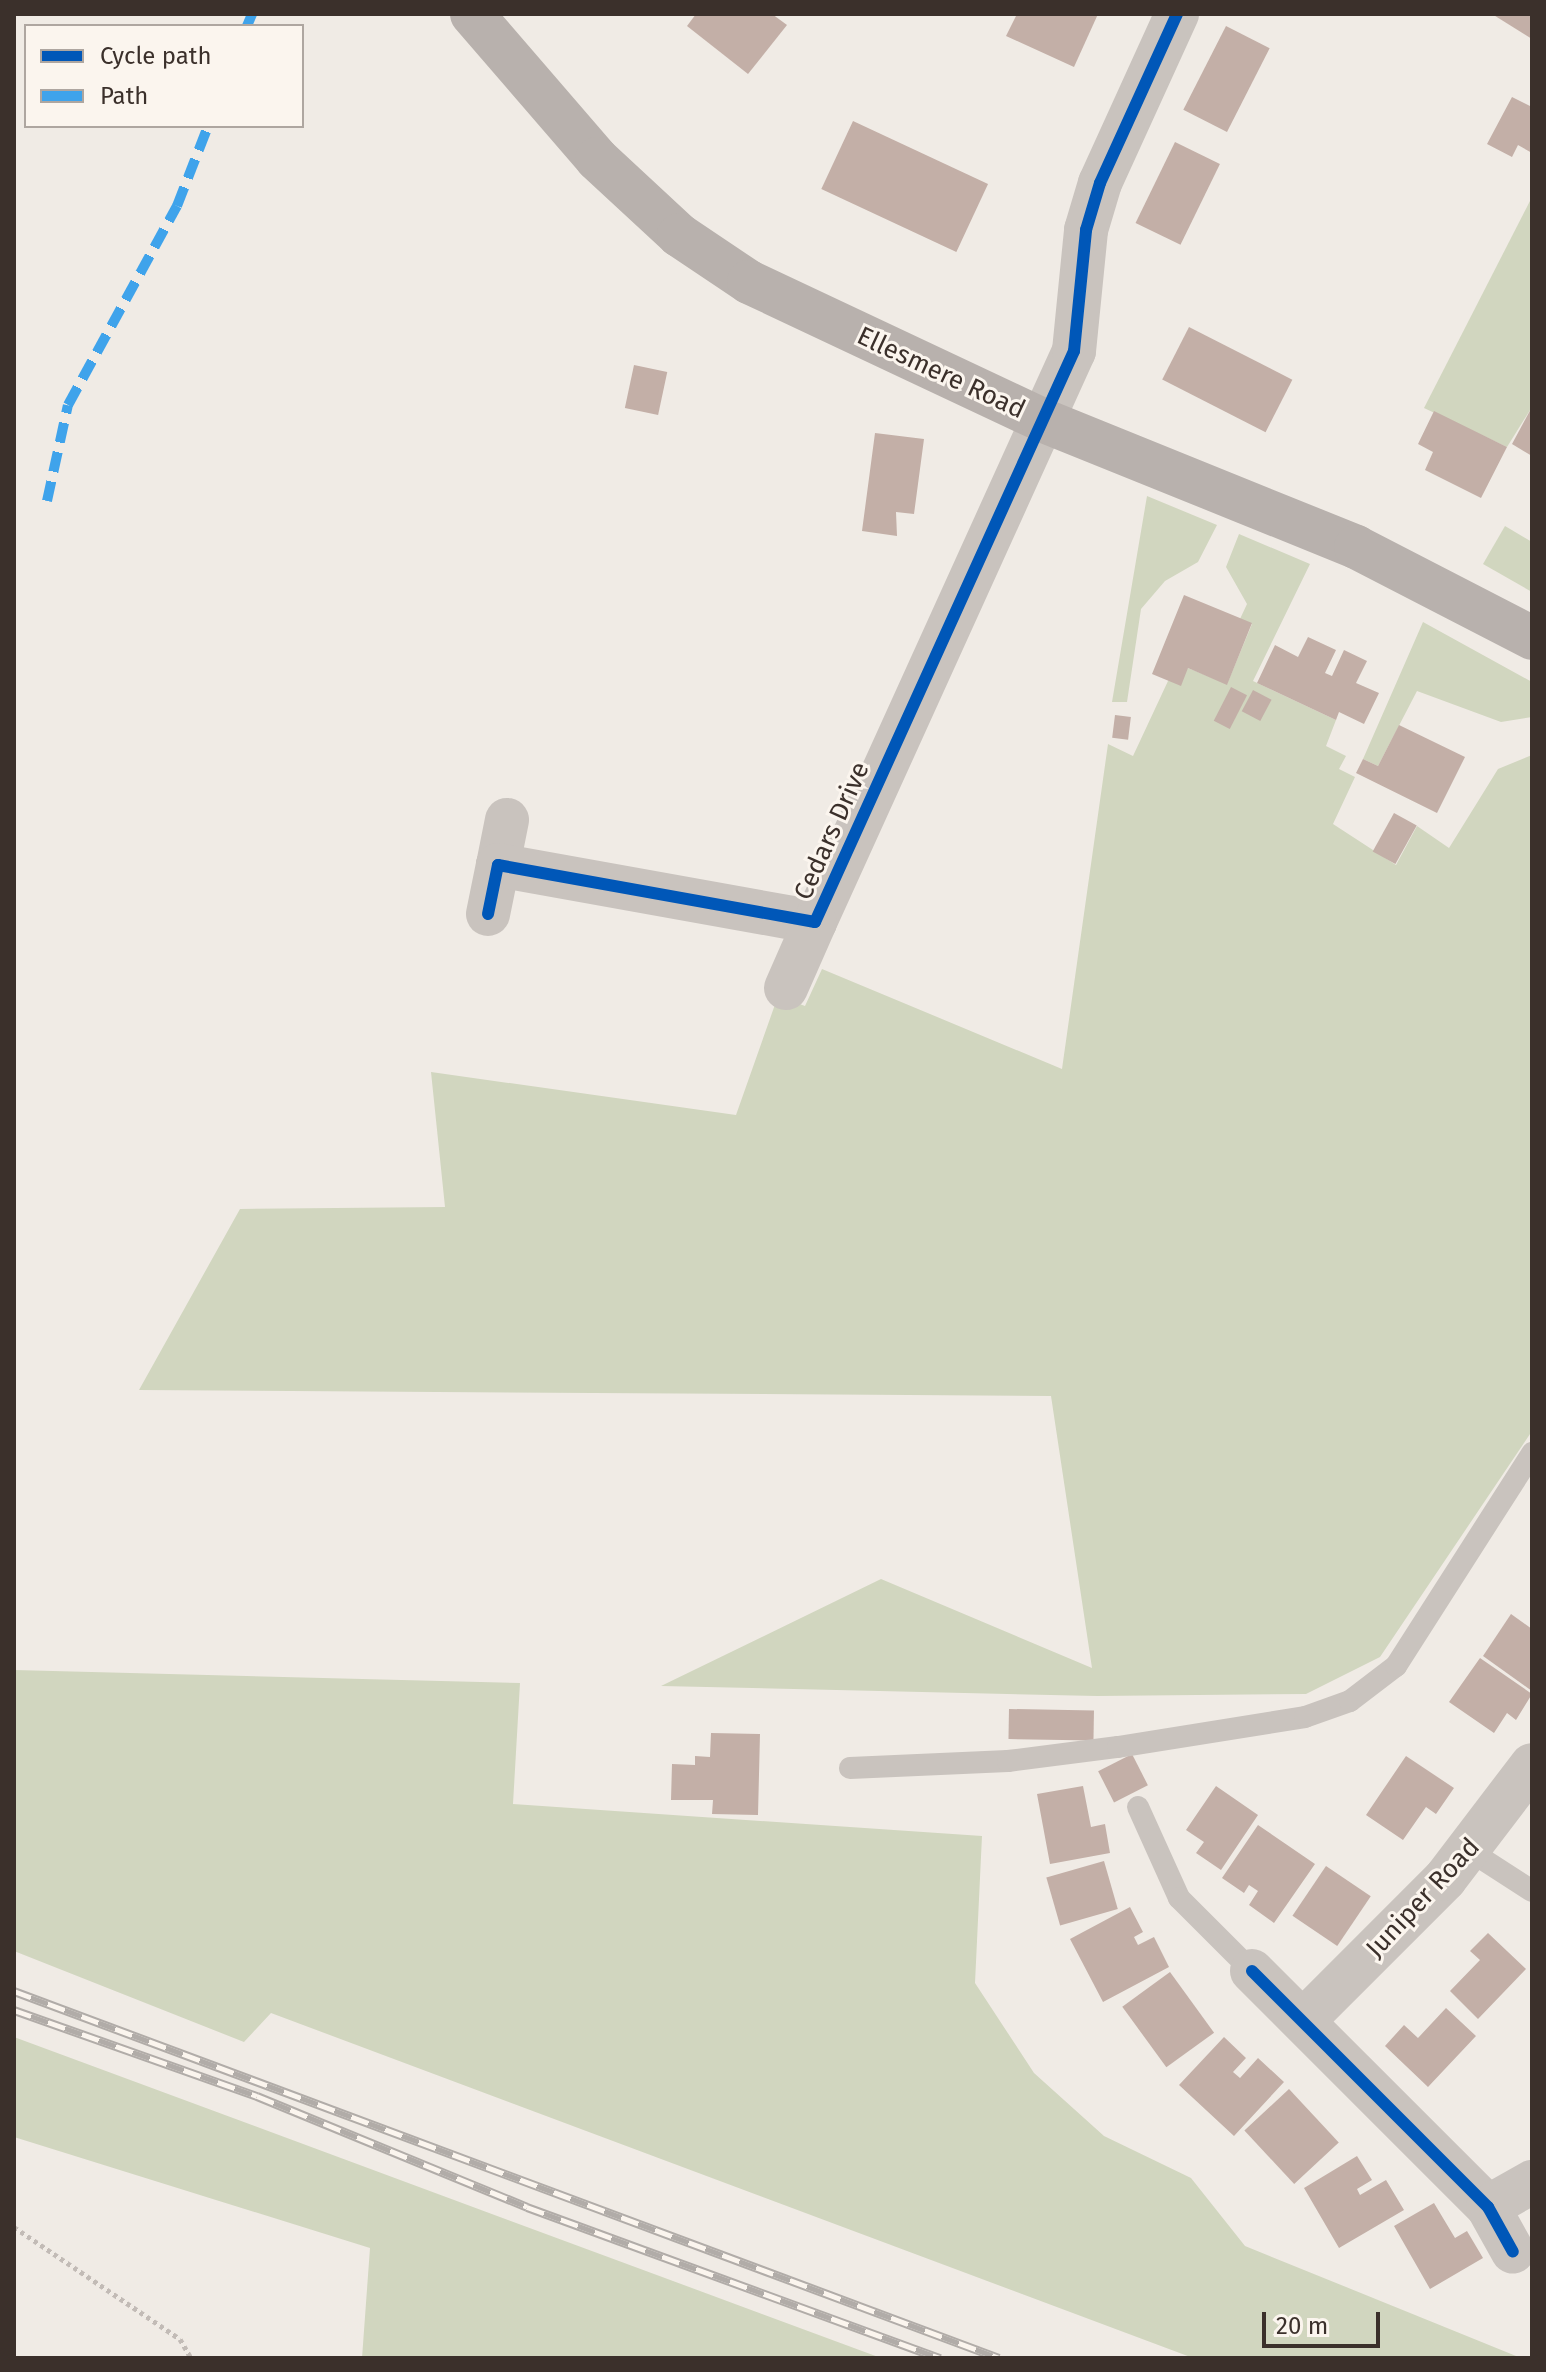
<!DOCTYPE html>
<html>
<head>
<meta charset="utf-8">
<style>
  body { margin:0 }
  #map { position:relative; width:1546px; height:2372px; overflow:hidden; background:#f0ebe5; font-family:"Fira Sans",sans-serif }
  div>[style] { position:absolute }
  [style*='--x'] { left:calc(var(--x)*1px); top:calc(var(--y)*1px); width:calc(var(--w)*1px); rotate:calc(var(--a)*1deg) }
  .green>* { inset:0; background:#d1d6bf }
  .building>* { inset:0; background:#c3afa7; transform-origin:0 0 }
  .path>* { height:5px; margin-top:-2.5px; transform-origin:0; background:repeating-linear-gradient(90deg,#c2bbb6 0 4px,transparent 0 8px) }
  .lane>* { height:22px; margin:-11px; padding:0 11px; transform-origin:11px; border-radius:11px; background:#c9c3be }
  .street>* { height:44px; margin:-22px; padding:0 22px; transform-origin:22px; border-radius:22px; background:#c9c3be }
  .primary>* { height:44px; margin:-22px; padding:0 22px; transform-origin:22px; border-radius:22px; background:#b8b1ad }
  .rail>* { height:9px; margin-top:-4.5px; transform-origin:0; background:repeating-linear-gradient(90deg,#fbf5ee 0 18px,#b1aca8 0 36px); box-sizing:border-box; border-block:2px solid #b1aca8 }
  .quiet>* { height:10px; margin-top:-5px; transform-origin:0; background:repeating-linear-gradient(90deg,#3fa3eb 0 20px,transparent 0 30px) }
  .cycleway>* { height:12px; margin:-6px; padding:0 6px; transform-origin:6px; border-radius:6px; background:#0057b8 }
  span { translate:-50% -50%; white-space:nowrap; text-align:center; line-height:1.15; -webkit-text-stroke:6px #fbf5ee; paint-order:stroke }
  .street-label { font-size:26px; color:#3b302b }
  .frame { position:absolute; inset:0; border:16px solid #3b302b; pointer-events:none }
  .legend { position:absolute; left:24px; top:24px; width:280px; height:104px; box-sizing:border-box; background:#fbf5ee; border:2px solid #aea6a0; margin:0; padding:10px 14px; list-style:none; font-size:24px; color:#3b302b }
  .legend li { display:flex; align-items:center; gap:16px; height:40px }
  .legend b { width:40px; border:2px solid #aea6a0 }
  .scale { position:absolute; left:1262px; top:2312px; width:118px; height:36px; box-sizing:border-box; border:4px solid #3b302b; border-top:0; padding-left:10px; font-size:24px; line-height:28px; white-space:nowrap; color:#3b302b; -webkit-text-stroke:6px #fbf5ee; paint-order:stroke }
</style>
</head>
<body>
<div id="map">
  <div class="green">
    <i style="clip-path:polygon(1532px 197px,1532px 407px,1507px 447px,1424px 408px)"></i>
    <i style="clip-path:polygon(1147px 496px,1217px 525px,1198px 562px,1165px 581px,1141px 609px,1127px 702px,1112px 702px)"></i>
    <i style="clip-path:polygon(1505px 526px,1532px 542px,1532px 592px,1483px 564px)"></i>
    <i style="clip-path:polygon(1239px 534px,1310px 564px,1253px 681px,1336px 720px,1326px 746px,1346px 756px,1339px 769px,1355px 777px,1333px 824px,1396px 865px,1417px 826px,1449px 848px,1498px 769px,1532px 755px,1532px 1431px,1380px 1657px,1306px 1694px,1097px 1696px,661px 1686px,881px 1579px,1092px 1668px,1051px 1396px,139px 1390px,240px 1209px,445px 1207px,431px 1072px,736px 1115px,778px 996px,805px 1006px,822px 969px,1062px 1069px,1108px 744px,1133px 756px,1168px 681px,1188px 668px,1227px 684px,1252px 624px,1240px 619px,1247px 604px,1226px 567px)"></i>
    <i style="clip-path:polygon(1423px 622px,1532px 682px,1532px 717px,1501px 722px,1417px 691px,1378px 766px,1363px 759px)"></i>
    <i style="clip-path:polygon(14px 1670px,520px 1683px,513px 1804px,982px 1836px,975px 1983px,1034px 2073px,1104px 2136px,1191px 2178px,1245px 2246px,1521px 2358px,1193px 2358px,271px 2013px,244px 2042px,14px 1951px)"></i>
    <i style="clip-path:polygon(14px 2037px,881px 2358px,362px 2358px,370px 2248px,14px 2137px)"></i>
  </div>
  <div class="building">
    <i style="clip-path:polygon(696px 14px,772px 14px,787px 25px,748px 74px,687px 26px)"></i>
    <i style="clip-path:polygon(1017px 14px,1098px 14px,1074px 67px,1006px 36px)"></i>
    <i style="clip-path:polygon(1492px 14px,1532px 14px,1532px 39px)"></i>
    <i style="left:1226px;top:26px;width:49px;height:94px;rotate:27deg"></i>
    <i style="clip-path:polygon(1512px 97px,1532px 107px,1532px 153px,1518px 145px,1512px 157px,1487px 144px)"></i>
    <i style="left:853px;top:121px;width:149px;height:75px;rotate:25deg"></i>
    <i style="left:1175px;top:142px;width:50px;height:90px;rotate:26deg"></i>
    <i style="left:1189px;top:327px;width:116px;height:59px;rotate:27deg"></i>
    <i style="left:634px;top:365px;width:34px;height:44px;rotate:12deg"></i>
    <i style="clip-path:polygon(1532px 407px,1532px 456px,1512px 444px)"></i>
    <i style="clip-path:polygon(1434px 411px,1507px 447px,1481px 498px,1425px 470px,1433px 452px,1418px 444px)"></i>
    <i style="clip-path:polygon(875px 433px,924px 439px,914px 514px,896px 512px,897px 536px,862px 531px)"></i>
    <i style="clip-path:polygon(1184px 595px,1252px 623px,1227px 685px,1188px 668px,1181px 686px,1152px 674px)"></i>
    <i style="clip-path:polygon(1308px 637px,1336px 650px,1325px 673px,1332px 676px,1344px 650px,1367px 661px,1356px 683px,1379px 693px,1364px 724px,1339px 712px,1336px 720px,1257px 683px,1275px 645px,1298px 657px)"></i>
    <i style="left:1231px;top:687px;width:18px;height:38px;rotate:27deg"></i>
    <i style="left:1253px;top:690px;width:21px;height:24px;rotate:28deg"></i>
    <i style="left:1115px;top:715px;width:16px;height:23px;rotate:7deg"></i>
    <i style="clip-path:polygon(1399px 725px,1465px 757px,1437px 813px,1356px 773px,1363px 759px,1378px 766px)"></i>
    <i style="left:1394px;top:813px;width:26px;height:44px;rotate:29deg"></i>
    <i style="clip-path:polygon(1511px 1614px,1532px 1629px,1532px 1691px,1483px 1656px)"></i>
    <i style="clip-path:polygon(1480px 1658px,1532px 1694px,1516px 1720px,1507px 1713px,1494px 1733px,1449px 1702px)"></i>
    <i style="left:1009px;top:1709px;width:85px;height:30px;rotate:1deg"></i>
    <i style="clip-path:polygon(711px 1733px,760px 1734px,758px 1815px,712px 1814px,713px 1800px,671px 1800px,672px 1764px,695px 1765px,695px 1756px,710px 1757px)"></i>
    <i style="left:1132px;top:1754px;width:35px;height:38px;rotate:63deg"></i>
    <i style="clip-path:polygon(1406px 1756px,1454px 1788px,1436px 1814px,1426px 1807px,1403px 1840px,1366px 1815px)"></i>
    <i style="clip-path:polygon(1083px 1786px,1091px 1827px,1105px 1824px,1110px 1853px,1050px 1864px,1037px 1794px)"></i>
    <i style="clip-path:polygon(1216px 1786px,1258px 1815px,1221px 1870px,1196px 1853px,1204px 1842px,1186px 1830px)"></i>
    <i style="clip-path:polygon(1258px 1825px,1315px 1864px,1274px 1923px,1249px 1905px,1258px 1891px,1249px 1885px,1244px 1893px,1222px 1878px)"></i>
    <i style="left:1104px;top:1861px;width:50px;height:60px;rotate:74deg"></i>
    <i style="left:1326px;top:1866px;width:54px;height:60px;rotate:34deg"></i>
    <i style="clip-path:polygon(1130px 1907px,1143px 1932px,1134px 1937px,1138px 1945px,1154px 1937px,1169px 1967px,1103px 2002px,1070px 1939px)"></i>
    <i style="clip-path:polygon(1488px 1933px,1526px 1969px,1478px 2019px,1450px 1991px,1480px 1960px,1470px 1951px)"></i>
    <i style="left:1170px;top:1972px;width:75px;height:59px;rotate:54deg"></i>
    <i style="clip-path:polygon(1446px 2008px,1476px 2036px,1428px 2087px,1385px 2046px,1404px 2025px,1418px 2038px)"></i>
    <i style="clip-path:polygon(1224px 2037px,1246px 2058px,1233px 2072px,1240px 2078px,1258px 2058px,1284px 2082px,1234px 2136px,1179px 2085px)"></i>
    <i style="left:1289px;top:2089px;width:73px;height:61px;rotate:47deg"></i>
    <i style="clip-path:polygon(1357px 2156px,1372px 2180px,1357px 2189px,1360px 2195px,1386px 2180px,1404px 2210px,1339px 2248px,1304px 2188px)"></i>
    <i style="clip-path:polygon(1434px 2203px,1455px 2238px,1467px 2231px,1483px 2258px,1430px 2289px,1394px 2226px)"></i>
  </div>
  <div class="path">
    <i style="--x:14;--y:2227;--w:200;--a:34"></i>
    <i style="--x:180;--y:2339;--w:22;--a:60"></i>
  </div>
  <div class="lane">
    <i style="--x:850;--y:1768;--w:158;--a:-2.5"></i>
    <i style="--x:1008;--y:1761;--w:111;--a:-7.3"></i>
    <i style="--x:1118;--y:1747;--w:189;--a:-9.1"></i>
    <i style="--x:1305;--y:1717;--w:48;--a:-19.6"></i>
    <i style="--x:1350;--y:1701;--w:58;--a:-37.3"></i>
    <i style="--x:1396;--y:1666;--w:253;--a:-57.4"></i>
    <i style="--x:1138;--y:1807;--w:100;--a:65.7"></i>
    <i style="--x:1179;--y:1898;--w:103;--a:45"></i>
    <i style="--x:1470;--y:1851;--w:74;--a:32.8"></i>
  </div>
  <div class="street">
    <i style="--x:498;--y:865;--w:46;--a:-78.7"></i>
    <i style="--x:488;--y:914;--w:50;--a:-78.5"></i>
    <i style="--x:498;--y:865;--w:322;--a:10.2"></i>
    <i style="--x:815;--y:922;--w:627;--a:-65.6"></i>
    <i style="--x:1074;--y:351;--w:122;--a:-84.3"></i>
    <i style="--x:1086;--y:230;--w:49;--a:-73.4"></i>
    <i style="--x:1100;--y:183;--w:186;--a:-65.5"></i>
    <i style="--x:786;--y:988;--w:72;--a:-66.3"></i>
    <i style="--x:1252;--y:1971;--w:334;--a:45"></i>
    <i style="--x:1488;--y:2207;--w:51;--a:60.9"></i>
    <i style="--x:1303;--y:2021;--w:201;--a:-45"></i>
    <i style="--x:1445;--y:1879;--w:143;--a:-52.7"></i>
    <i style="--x:1488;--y:2207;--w:51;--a:-29.6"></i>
  </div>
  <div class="primary">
    <i style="--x:472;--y:14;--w:191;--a:49.2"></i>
    <i style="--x:597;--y:159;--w:112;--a:42.8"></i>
    <i style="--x:679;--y:235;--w:84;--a:33.9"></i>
    <i style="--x:749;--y:282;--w:324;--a:25.2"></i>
    <i style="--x:1042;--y:420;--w:339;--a:22"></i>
    <i style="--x:1356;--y:547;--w:198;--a:27.3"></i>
  </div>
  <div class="rail">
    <i style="--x:14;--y:1991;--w:1051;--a:20.43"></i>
    <i style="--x:14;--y:2010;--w:258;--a:19.5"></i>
    <i style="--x:257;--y:2096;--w:292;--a:22.3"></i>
    <i style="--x:527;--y:2207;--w:440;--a:20.1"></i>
  </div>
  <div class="quiet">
    <i style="--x:247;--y:26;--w:13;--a:-67"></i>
    <i style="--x:47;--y:501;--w:98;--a:-77.7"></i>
    <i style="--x:68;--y:405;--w:227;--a:-61.3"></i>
    <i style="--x:177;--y:206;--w:86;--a:-68.8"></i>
  </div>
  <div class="cycleway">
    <i style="--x:488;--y:914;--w:50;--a:-78.5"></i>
    <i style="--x:498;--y:865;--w:322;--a:10.2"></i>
    <i style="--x:815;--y:922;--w:627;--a:-65.6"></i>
    <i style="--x:1074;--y:351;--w:122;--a:-84.3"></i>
    <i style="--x:1086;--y:230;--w:49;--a:-73.4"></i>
    <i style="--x:1100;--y:183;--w:186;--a:-65.5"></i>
    <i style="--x:1252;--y:1971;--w:334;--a:45"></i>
    <i style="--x:1488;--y:2207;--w:51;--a:60.9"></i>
  </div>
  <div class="street-label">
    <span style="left:941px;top:373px;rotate:25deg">Ellesmere Road</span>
    <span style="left:832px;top:831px;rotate:-66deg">Cedars Drive</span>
    <span style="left:1423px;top:1898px;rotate:-47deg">Juniper Road</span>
  </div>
  <div class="frame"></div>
  <ul class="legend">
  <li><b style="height:10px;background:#0057b8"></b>Cycle path</li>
  <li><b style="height:10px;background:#3fa3eb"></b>Path</li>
  </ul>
  <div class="scale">20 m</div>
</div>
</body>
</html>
